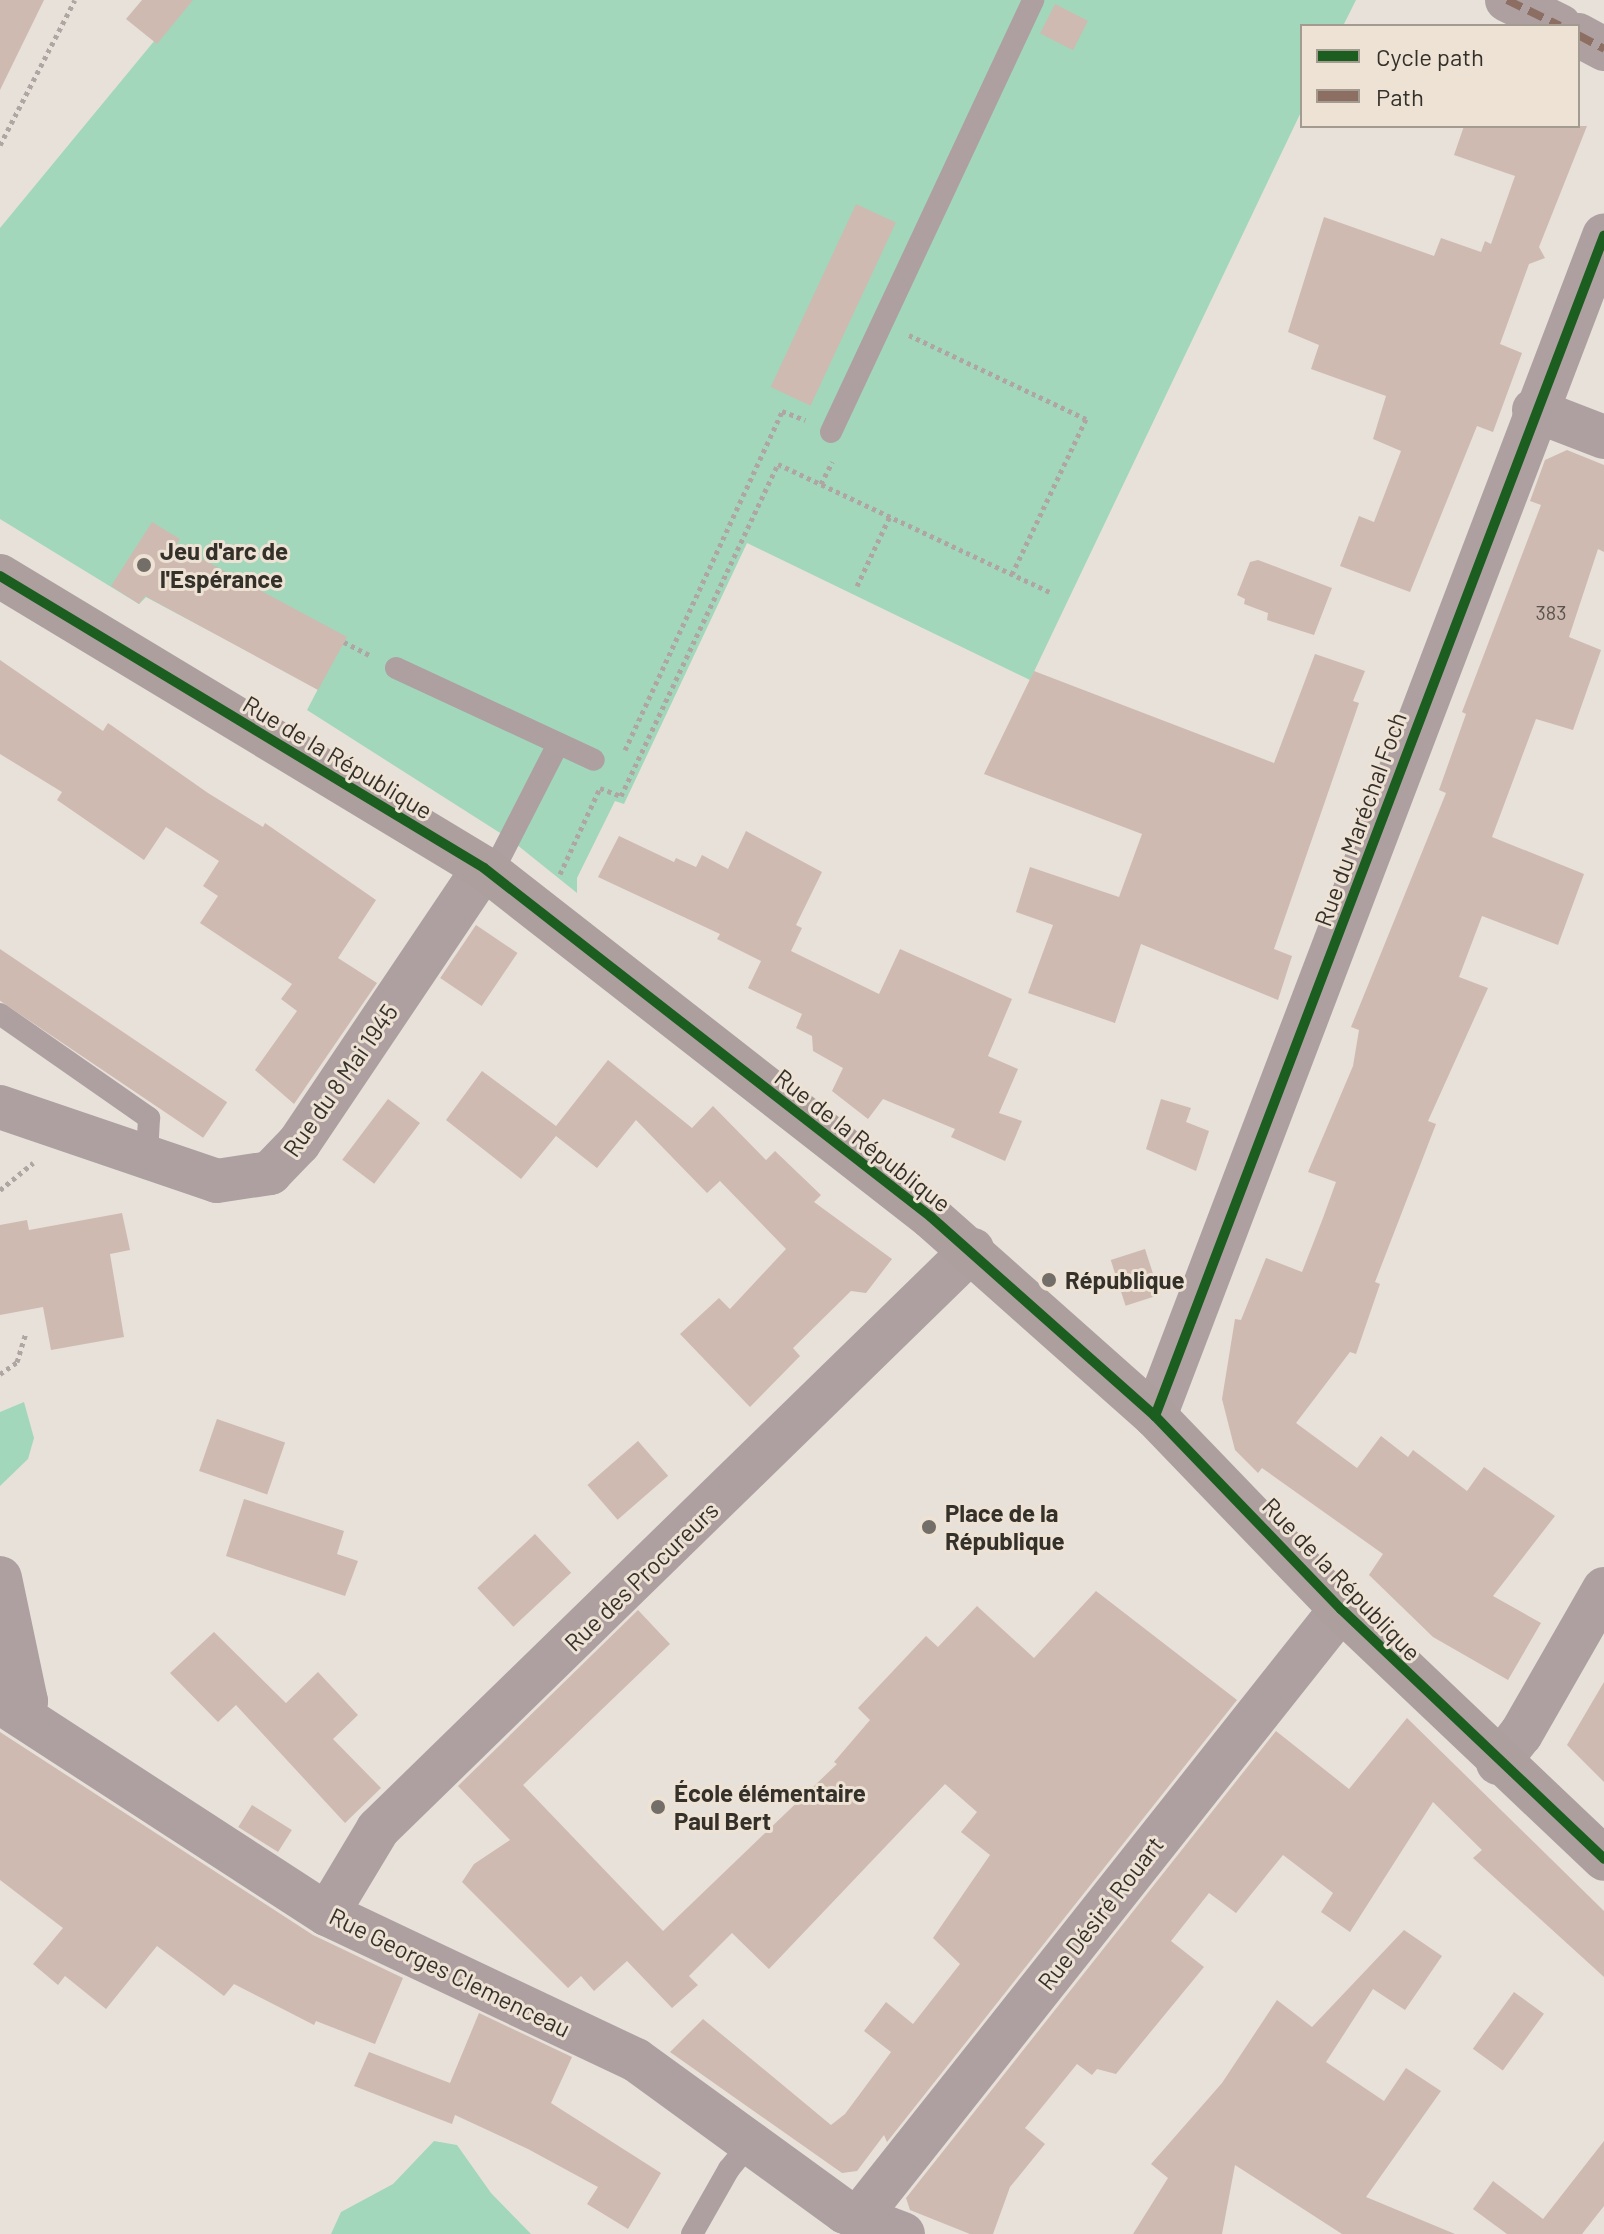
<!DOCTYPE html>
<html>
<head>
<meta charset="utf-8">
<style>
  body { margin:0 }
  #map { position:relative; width:1604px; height:2234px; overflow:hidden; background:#e7e1da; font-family:Barlow,sans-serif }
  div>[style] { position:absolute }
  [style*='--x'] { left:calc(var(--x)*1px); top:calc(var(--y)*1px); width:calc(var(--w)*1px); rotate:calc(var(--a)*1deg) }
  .green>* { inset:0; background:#a3d7bc }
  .building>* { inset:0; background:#cebab0; transform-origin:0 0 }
  .path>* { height:5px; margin-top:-2.5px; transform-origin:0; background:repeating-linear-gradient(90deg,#afa5a3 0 4px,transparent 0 8px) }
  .lane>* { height:22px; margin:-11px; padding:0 11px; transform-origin:11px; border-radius:11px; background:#aea0a0 }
  .street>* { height:44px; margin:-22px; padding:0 22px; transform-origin:22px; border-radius:22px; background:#aea0a0 }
  .secondary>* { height:44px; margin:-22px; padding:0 22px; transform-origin:22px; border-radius:22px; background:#ad9f9e }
  .quiet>* { height:8px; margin-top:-4px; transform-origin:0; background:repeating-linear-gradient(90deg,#8d6e63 0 16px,transparent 0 24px) }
  .cycleway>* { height:10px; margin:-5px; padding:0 5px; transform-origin:5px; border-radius:5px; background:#1b5e20 }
  .dots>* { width:22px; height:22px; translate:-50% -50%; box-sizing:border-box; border:4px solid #ede2d4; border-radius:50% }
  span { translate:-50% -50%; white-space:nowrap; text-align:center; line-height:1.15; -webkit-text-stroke:6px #ede2d4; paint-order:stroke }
  .number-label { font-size:20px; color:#5a524c }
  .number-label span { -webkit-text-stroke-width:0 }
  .poi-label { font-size:24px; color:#34302a; font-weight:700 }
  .left { translate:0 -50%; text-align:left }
  .street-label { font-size:24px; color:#34302a }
  .legend { position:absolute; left:1300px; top:24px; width:280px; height:104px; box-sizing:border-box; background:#ede2d4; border:2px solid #a39b90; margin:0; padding:10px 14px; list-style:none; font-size:24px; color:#34302a }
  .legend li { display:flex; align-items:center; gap:16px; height:40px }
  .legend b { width:40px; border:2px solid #a39b90 }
</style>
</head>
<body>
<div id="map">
  <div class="green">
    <i style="clip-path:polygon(188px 0,1356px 0,1343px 26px,1302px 26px,1302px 110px,1030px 680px,747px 543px,624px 804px,615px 801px,577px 878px,577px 893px,511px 840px,307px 710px,318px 689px,146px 597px,139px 604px,0 519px,0 228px)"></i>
    <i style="clip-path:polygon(24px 1402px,34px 1438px,28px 1459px,0 1486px,0 1412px)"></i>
    <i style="clip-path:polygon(434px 2141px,457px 2145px,491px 2193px,531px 2234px,331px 2234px,341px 2212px,393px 2184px)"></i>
  </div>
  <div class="building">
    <i style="clip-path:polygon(0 0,44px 0,0 90px)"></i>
    <i style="clip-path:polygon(142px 0,193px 0,157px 44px,126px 19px)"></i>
    <i style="left:1055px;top:4px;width:37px;height:33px;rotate:27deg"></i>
    <i style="clip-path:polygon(1464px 126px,1587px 126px,1539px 247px,1545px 258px,1529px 264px,1500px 344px,1522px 353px,1493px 432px,1477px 426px,1410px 592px,1340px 566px,1359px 516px,1374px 522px,1401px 451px,1373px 439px,1386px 396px,1311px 369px,1319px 345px,1288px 332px,1324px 217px,1434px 256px,1441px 238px,1481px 252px,1485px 241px,1491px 244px,1515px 176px,1454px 155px)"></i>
    <i style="left:856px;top:204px;width:44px;height:202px;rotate:25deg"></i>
    <i style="clip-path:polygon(1567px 450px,1604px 465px,1604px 552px,1598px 549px,1569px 637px,1601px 650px,1573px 730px,1536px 719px,1492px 837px,1584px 874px,1558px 945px,1482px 916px,1459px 977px,1488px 988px,1428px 1121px,1436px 1124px,1375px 1282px,1380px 1284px,1356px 1354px,1350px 1352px,1296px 1423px,1357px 1468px,1381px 1436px,1408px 1457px,1413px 1450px,1467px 1491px,1484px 1467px,1555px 1516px,1493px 1596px,1541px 1623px,1508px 1680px,1433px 1637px,1369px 1575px,1383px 1554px,1262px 1468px,1258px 1473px,1235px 1450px,1222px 1399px,1235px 1319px,1241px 1320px,1266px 1258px,1302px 1272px,1323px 1218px,1336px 1182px,1308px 1172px,1353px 1066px,1359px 1030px,1351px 1027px,1446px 793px,1439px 790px,1466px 714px,1462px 712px,1541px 505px,1530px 501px,1545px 460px)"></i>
    <i style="clip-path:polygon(152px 522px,180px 539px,176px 545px,347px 637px,318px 690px,145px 596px,139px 604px,111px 586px)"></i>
    <i style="clip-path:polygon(1258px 560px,1332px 588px,1314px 635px,1267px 620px,1268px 613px,1244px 604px,1245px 599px,1237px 595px,1250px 562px)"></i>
    <i style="clip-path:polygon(1315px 654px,1365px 671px,1353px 701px,1359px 703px,1274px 949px,1292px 956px,1278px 1000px,1141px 944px,1115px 1023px,1028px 993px,1053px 925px,1016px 912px,1030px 867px,1119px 897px,1142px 834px,984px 774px,1034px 671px,1274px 763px)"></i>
    <i style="clip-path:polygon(0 660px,103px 731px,108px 723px,208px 793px,263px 827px,265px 823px,376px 900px,338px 958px,377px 983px,294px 1104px,255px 1070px,297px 1011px,281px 999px,292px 984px,200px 923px,218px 896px,203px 886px,219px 861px,166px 827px,144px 860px,57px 800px,62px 792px,0 754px)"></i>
    <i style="clip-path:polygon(746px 831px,822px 872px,796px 925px,802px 928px,791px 951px,879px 994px,900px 949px,1012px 999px,988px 1056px,1018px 1069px,999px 1113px,1022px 1121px,1005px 1161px,951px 1137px,955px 1129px,883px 1099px,868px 1119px,832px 1091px,843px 1068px,813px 1051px,812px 1036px,796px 1028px,802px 1014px,748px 988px,761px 961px,717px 939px,720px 934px,598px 877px,619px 836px,674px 862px,676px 858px,696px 867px,702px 855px,728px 869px)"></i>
    <i style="left:476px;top:925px;width:50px;height:64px;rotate:34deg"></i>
    <i style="left:0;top:949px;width:274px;height:43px;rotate:34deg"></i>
    <i style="clip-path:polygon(608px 1060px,692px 1128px,713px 1106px,766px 1160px,775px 1151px,821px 1195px,814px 1202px,892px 1259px,866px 1293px,851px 1291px,793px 1348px,800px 1356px,750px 1407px,680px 1334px,719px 1298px,730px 1309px,786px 1249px,720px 1181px,707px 1193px,636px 1120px,597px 1168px,556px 1136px,521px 1179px,446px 1120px,482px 1071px,556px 1126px)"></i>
    <i style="left:388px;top:1099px;width:40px;height:76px;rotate:37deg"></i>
    <i style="clip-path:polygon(1161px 1099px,1191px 1108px,1186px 1122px,1209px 1131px,1196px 1171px,1146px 1149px)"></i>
    <i style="clip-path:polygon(122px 1213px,130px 1250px,110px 1254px,124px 1337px,51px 1350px,43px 1307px,0 1315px,0 1225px,27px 1220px,29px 1230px)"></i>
    <i style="left:1145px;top:1249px;width:48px;height:36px;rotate:72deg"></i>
    <i style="left:217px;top:1419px;width:72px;height:55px;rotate:19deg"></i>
    <i style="left:638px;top:1441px;width:46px;height:67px;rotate:49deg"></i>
    <i style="clip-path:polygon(244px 1499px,344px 1531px,337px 1554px,358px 1561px,345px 1596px,226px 1556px)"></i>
    <i style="left:535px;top:1534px;width:53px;height:79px;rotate:47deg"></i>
    <i style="clip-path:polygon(1096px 1591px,1237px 1700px,887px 2142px,884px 2135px,857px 2171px,842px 2173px,670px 2052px,703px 2019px,831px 2125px,845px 2114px,891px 2052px,864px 2031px,886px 2002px,913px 2024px,960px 1964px,933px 1938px,990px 1855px,961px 1832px,977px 1812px,945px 1784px,769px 1969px,732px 1933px,689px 1976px,698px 1985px,672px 2008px,627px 1961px,594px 1991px,581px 1976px,568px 1988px,462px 1882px,474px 1864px,510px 1840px,458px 1786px,638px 1610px,670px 1644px,523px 1785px,663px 1931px,837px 1764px,834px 1762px,870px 1720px,858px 1708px,926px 1636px,938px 1647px,977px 1606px,1034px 1658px)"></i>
    <i style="clip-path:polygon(214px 1632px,286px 1703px,318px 1672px,358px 1715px,333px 1739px,381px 1788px,345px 1823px,236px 1705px,218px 1722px,170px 1673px)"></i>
    <i style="clip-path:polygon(1604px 1682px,1604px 1782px,1567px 1745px)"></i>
    <i style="clip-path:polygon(1407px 1718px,1604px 1911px,1604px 1977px,1473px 1858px,1482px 1850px,1433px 1802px,1350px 1932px,1321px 1912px,1333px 1893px,1283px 1855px,1236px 1913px,1209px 1893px,1171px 1941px,1204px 1967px,1116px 2074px,1097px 2069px,1092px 2075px,1077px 2064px,1025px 2128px,1045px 2144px,1010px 2187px,993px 2234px,970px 2234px,910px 2210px,906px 2198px,1276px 1731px,1349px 1789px)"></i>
    <i style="clip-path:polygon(0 1732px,313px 1935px,403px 1978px,375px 2044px,316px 2021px,314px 2025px,234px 1984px,224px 1996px,157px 1946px,106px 2009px,65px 1976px,58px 1985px,33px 1964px,63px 1928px,0 1880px)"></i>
    <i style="left:252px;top:1805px;width:47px;height:26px;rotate:32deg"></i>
    <i style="clip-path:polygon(1404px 1930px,1442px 1956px,1405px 2010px,1373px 1989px,1326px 2062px,1384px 2101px,1406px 2068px,1441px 2091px,1366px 2197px,1455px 2234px,1342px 2234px,1235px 2165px,1222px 2234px,1133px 2234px,1168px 2178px,1151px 2164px,1222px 2083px,1277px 2000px,1312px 2027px)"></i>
    <i style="left:1514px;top:1992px;width:37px;height:70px;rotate:36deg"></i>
    <i style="clip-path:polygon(479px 2013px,572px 2057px,551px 2103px,661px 2173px,628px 2229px,587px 2204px,598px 2187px,528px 2149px,455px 2115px,452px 2124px,354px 2086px,369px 2052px,450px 2083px)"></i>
    <i style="clip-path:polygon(1604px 2141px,1604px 2206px,1582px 2234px,1507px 2234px,1473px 2209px,1493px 2181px,1543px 2219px)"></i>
  </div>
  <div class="path">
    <i style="--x:0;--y:145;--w:163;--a:-62.7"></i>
    <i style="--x:909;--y:335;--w:196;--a:25.4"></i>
    <i style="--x:1086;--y:419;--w:172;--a:115.5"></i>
    <i style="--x:821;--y:484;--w:25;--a:-63"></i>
    <i style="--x:857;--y:586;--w:77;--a:-64.8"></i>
    <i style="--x:344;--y:642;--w:29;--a:27"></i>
    <i style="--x:625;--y:750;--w:374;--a:-65.1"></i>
    <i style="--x:782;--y:411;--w:25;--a:21"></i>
    <i style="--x:560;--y:874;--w:95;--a:-65.1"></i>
    <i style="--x:600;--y:788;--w:22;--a:21"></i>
    <i style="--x:621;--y:796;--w:367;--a:-64.7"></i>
    <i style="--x:778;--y:464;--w:301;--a:25.2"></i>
    <i style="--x:0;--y:1190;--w:43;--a:-39.3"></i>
    <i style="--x:0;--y:1374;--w:21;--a:-35"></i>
    <i style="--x:17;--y:1362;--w:30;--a:-73"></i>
  </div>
  <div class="lane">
    <i style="--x:831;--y:432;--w:477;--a:-64.9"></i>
    <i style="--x:396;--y:668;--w:218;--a:24.9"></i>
    <i style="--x:491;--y:875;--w:147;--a:-62.9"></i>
    <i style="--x:0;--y:1014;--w:182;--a:34.9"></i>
    <i style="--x:149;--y:1118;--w:36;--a:93"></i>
    <i style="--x:692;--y:2234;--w:75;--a:-60.4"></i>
    <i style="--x:729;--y:2169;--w:35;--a:-51"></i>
  </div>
  <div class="street">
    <i style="--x:1507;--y:0;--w:59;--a:26.1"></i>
    <i style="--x:1578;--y:35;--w:30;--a:28"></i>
    <i style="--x:1534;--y:410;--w:75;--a:21.1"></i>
    <i style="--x:0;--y:1107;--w:229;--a:18.8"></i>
    <i style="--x:217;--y:1181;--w:54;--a:-8.6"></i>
    <i style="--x:270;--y:1173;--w:42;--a:-46"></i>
    <i style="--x:299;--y:1143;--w:331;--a:-56.1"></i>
    <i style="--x:1155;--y:1416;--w:1263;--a:-69.17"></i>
    <i style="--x:0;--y:1578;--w:126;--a:78.1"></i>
    <i style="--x:26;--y:1701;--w:15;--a:106"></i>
    <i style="--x:0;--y:1702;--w:390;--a:33"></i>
    <i style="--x:327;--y:1914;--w:342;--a:25.3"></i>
    <i style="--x:636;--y:2060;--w:258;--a:36"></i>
    <i style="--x:845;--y:2212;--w:62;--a:20.8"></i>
    <i style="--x:1498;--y:1763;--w:37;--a:-52"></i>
    <i style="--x:1521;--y:1734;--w:167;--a:-60.2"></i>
    <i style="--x:327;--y:1914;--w:99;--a:-59"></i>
    <i style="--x:378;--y:1829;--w:830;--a:-44.27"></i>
    <i style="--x:856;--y:2214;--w:13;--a:-32"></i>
    <i style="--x:867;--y:2207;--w:763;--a:-51.6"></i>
  </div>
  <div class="secondary">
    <i style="--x:0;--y:576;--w:565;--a:31.1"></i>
    <i style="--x:484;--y:868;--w:567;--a:37.98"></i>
    <i style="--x:931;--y:1217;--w:300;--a:41.6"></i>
    <i style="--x:1155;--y:1416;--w:268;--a:46.1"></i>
    <i style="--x:1341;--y:1609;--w:363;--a:43.5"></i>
  </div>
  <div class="quiet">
    <i style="--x:1507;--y:0;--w:59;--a:26.1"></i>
    <i style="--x:1578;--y:35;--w:30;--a:28"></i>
  </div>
  <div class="cycleway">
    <i style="--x:0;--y:576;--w:565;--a:31.1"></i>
    <i style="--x:484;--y:868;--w:567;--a:37.98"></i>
    <i style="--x:931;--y:1217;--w:300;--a:41.6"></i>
    <i style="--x:1155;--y:1416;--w:268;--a:46.1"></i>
    <i style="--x:1341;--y:1609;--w:363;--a:43.5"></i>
    <i style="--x:1155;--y:1416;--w:1263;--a:-69.17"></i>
  </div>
  <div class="dots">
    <i style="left:144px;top:565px;background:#736e68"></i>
    <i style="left:1049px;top:1280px;background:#736e68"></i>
    <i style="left:929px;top:1527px;background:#736e68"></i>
    <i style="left:658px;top:1807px;background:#736e68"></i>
  </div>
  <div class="number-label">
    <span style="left:1551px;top:612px">383</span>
  </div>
  <div class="poi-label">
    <span class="left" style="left:160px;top:565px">Jeu d'arc de<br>l'Espérance</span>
    <span class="left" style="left:1065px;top:1280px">République</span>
    <span class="left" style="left:945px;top:1527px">Place de la<br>République</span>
    <span class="left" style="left:674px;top:1807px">École élémentaire<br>Paul Bert</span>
  </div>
  <div class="street-label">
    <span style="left:338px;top:757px;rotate:31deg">Rue de la République</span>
    <span style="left:1360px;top:819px;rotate:-70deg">Rue du Maréchal Foch</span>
    <span style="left:340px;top:1080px;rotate:-55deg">Rue du 8 Mai 1945</span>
    <span style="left:863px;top:1140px;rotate:38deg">Rue de la République</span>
    <span style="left:641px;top:1576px;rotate:-44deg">Rue des Procureurs</span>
    <span style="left:1342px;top:1579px;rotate:46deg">Rue de la République</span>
    <span style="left:1100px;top:1913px;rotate:-52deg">Rue Désiré Rouart</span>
    <span style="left:450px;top:1972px;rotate:26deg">Rue Georges Clemenceau</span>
  </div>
  <ul class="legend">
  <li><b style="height:10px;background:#1b5e20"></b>Cycle path</li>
  <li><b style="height:10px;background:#8d6e63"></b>Path</li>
  </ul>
</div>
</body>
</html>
